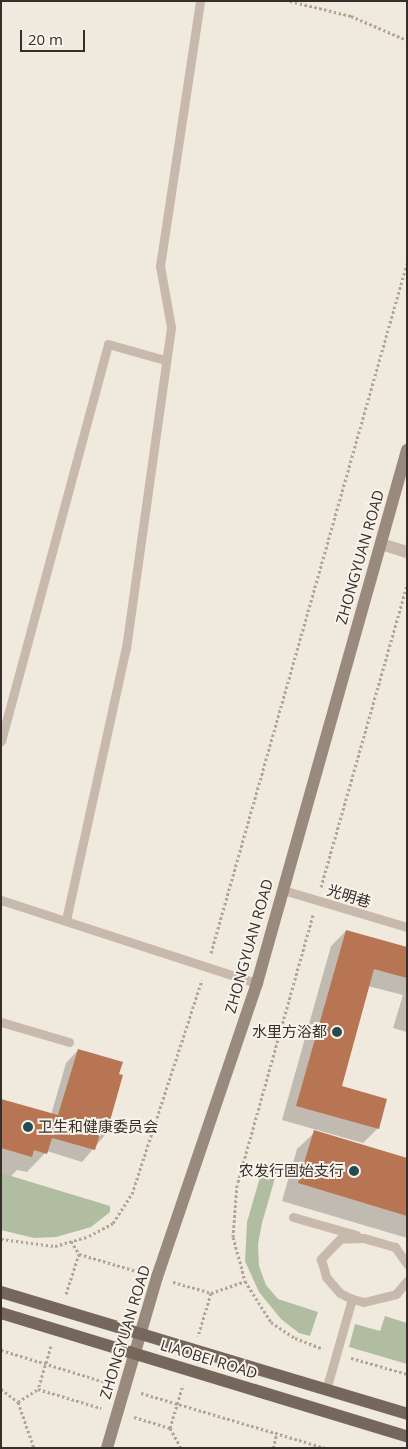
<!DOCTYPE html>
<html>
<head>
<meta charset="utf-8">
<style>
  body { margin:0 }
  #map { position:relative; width:408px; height:1449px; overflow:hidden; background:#f0e9de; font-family:"Open Sans","Noto Sans SC",sans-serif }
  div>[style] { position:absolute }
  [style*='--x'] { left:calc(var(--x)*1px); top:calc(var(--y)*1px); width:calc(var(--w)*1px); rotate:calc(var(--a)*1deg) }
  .green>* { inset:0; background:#b1bda0 }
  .shadow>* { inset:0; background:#0003 }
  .building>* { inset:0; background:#b87554 }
  .path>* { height:3px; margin-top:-1.5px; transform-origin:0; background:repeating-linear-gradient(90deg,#b2a596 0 2.5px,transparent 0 5px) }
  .lane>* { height:9px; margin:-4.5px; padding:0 4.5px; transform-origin:4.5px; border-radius:4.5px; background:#c7baac }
  .street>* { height:12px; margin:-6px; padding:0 6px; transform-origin:6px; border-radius:6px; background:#c7baac }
  .secondary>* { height:12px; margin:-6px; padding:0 6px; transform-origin:6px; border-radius:6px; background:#9a8a7d }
  .primary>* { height:12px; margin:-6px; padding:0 6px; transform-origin:6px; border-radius:6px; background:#76675d }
  .dots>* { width:14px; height:14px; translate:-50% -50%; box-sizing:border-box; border:2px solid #f8f3ea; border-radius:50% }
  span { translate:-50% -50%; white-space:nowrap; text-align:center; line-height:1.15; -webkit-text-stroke:4px #f8f3ea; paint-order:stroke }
  .street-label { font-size:15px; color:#352e2a }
  .poi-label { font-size:15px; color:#352e2a }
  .right { translate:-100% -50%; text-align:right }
  .left { translate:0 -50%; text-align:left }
  .frame { position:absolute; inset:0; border:2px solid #352e2a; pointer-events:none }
  .scale { position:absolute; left:20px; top:30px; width:65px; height:22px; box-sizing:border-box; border:2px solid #352e2a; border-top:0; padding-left:6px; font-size:15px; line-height:18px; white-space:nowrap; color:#352e2a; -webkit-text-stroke:4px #f8f3ea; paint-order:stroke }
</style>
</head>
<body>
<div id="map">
  <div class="green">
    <i style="clip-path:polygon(263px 1167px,277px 1171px,262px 1223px,258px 1244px,259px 1266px,266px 1285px,278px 1299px,318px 1312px,310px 1336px,299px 1333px,281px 1319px,259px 1292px,245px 1261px,247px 1222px)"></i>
    <i style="clip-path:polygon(1px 1173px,110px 1206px,110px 1212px,91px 1227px,56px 1237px,34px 1238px,1px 1230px)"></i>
    <i style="clip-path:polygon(385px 1316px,407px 1323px,407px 1364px,349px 1347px,355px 1324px,380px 1331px)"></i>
  </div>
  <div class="shadow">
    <i style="clip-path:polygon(346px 931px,407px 948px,407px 1032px,393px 1028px,403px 995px,368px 986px,340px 1086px,378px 1128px,363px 1143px,282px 1120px,331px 946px)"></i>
    <i style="clip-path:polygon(78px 1050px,105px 1135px,82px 1162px,47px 1151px,27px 1172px,17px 1170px,11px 1176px,1px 1173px,1px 1100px,51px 1115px,66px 1063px)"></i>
    <i style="clip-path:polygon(315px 1132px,407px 1159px,407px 1238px,282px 1201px,297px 1149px)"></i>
  </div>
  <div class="building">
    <i style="clip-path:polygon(346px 930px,407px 947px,407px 978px,374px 969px,342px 1086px,387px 1099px,379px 1129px,296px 1106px)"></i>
    <i style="clip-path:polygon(78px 1049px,123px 1062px,119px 1074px,123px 1075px,106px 1135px,100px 1134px,95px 1150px,52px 1138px,47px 1154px,34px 1150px,32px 1157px,1px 1148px,1px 1099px,58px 1115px)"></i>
    <i style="clip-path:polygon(314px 1130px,407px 1158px,407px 1216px,298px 1183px)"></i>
  </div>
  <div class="path">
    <i style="--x:290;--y:1;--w:63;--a:13.8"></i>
    <i style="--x:351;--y:16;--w:61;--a:23.2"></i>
    <i style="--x:321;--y:887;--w:314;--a:-74.1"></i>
    <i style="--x:313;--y:915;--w:280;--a:105.7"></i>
    <i style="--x:237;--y:1185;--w:52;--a:94.4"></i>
    <i style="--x:233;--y:1237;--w:46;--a:74.7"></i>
    <i style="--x:245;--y:1281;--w:49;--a:57.6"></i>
    <i style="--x:271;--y:1322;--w:29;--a:34"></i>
    <i style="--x:295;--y:1338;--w:30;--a:21"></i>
    <i style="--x:211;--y:953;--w:717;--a:-74.14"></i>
    <i style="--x:1;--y:1239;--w:54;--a:7.4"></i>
    <i style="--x:55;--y:1246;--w:35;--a:-16"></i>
    <i style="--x:89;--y:1236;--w:27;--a:-28"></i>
    <i style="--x:113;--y:1223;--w:35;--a:-57"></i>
    <i style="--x:132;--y:1194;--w:225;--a:-71.9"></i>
    <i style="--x:71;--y:1241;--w:15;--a:58"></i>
    <i style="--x:79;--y:1254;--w:67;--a:16.5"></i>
    <i style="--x:173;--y:1282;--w:40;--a:16"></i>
    <i style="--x:211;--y:1293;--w:45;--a:106.8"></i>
    <i style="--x:211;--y:1293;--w:36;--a:-19"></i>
    <i style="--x:66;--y:1294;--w:42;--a:-72"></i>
    <i style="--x:51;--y:1346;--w:45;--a:106.8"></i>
    <i style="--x:38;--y:1389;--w:66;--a:16.8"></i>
    <i style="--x:1;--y:1350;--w:112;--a:17.1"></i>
    <i style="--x:351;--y:1358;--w:58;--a:15.9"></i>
    <i style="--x:1;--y:1389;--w:21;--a:37"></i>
    <i style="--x:18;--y:1402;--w:49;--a:70.8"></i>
    <i style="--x:141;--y:1393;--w:193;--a:16.6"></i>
    <i style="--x:18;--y:1402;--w:24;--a:-33"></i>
    <i style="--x:134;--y:1417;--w:38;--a:17"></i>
    <i style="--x:170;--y:1428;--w:45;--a:-73.2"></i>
    <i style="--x:170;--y:1428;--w:23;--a:61"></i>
    <i style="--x:273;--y:1448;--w:16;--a:-75"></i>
  </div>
  <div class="lane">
    <i style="--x:1;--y:741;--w:411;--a:-74.9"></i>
    <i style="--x:108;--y:344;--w:59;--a:15.7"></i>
    <i style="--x:283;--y:890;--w:129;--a:16.6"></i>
    <i style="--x:1;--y:900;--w:269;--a:18"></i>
    <i style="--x:66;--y:920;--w:279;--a:-77.6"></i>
    <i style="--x:126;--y:648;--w:324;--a:-82"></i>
    <i style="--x:171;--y:327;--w:62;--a:-100.2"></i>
    <i style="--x:160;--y:266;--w:268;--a:-81.4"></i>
    <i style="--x:1;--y:1022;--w:71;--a:16.4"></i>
    <i style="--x:293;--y:1217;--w:66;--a:15.9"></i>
    <i style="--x:407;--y:1264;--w:21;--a:-125"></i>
    <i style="--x:395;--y:1247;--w:33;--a:-164"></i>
    <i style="--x:363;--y:1238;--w:23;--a:178"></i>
    <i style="--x:340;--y:1239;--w:28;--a:134"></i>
    <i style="--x:321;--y:1259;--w:19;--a:74"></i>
    <i style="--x:326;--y:1277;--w:21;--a:49"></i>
    <i style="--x:340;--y:1293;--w:13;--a:27"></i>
    <i style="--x:352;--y:1299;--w:12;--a:14"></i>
    <i style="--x:364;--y:1302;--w:33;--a:-14"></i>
    <i style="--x:396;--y:1294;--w:17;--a:-50"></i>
    <i style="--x:326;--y:1390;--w:95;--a:-74.1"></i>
  </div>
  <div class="street">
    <i style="--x:381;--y:544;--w:27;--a:17"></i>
  </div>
  <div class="secondary">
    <i style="--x:107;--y:1448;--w:178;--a:-73.7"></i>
    <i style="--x:157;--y:1277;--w:311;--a:-71.2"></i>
    <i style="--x:257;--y:983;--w:554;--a:-74.28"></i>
  </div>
  <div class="primary">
    <i style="--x:1;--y:1292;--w:424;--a:16.7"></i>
    <i style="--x:1;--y:1313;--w:424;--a:16.9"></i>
  </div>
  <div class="dots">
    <i style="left:337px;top:1032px;background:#244b52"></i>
    <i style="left:28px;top:1127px;background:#244b52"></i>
    <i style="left:354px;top:1171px;background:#244b52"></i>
  </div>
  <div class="street-label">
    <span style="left:360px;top:557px;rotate:-74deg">ZHONGYUAN ROAD</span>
    <span style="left:349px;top:896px;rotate:17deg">光明巷</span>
    <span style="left:249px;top:946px;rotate:-74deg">ZHONGYUAN ROAD</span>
    <span style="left:125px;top:1332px;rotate:-73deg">ZHONGYUAN ROAD</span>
    <span style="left:209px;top:1359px;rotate:17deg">LIAOBEI ROAD</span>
  </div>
  <div class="poi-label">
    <span class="right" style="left:327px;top:1032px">水里方浴都</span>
    <span class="left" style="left:38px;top:1127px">卫生和健康委员会</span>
    <span class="right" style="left:344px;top:1171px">农发行固始支行</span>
  </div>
  <div class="frame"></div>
  <div class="scale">20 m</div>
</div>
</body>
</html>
